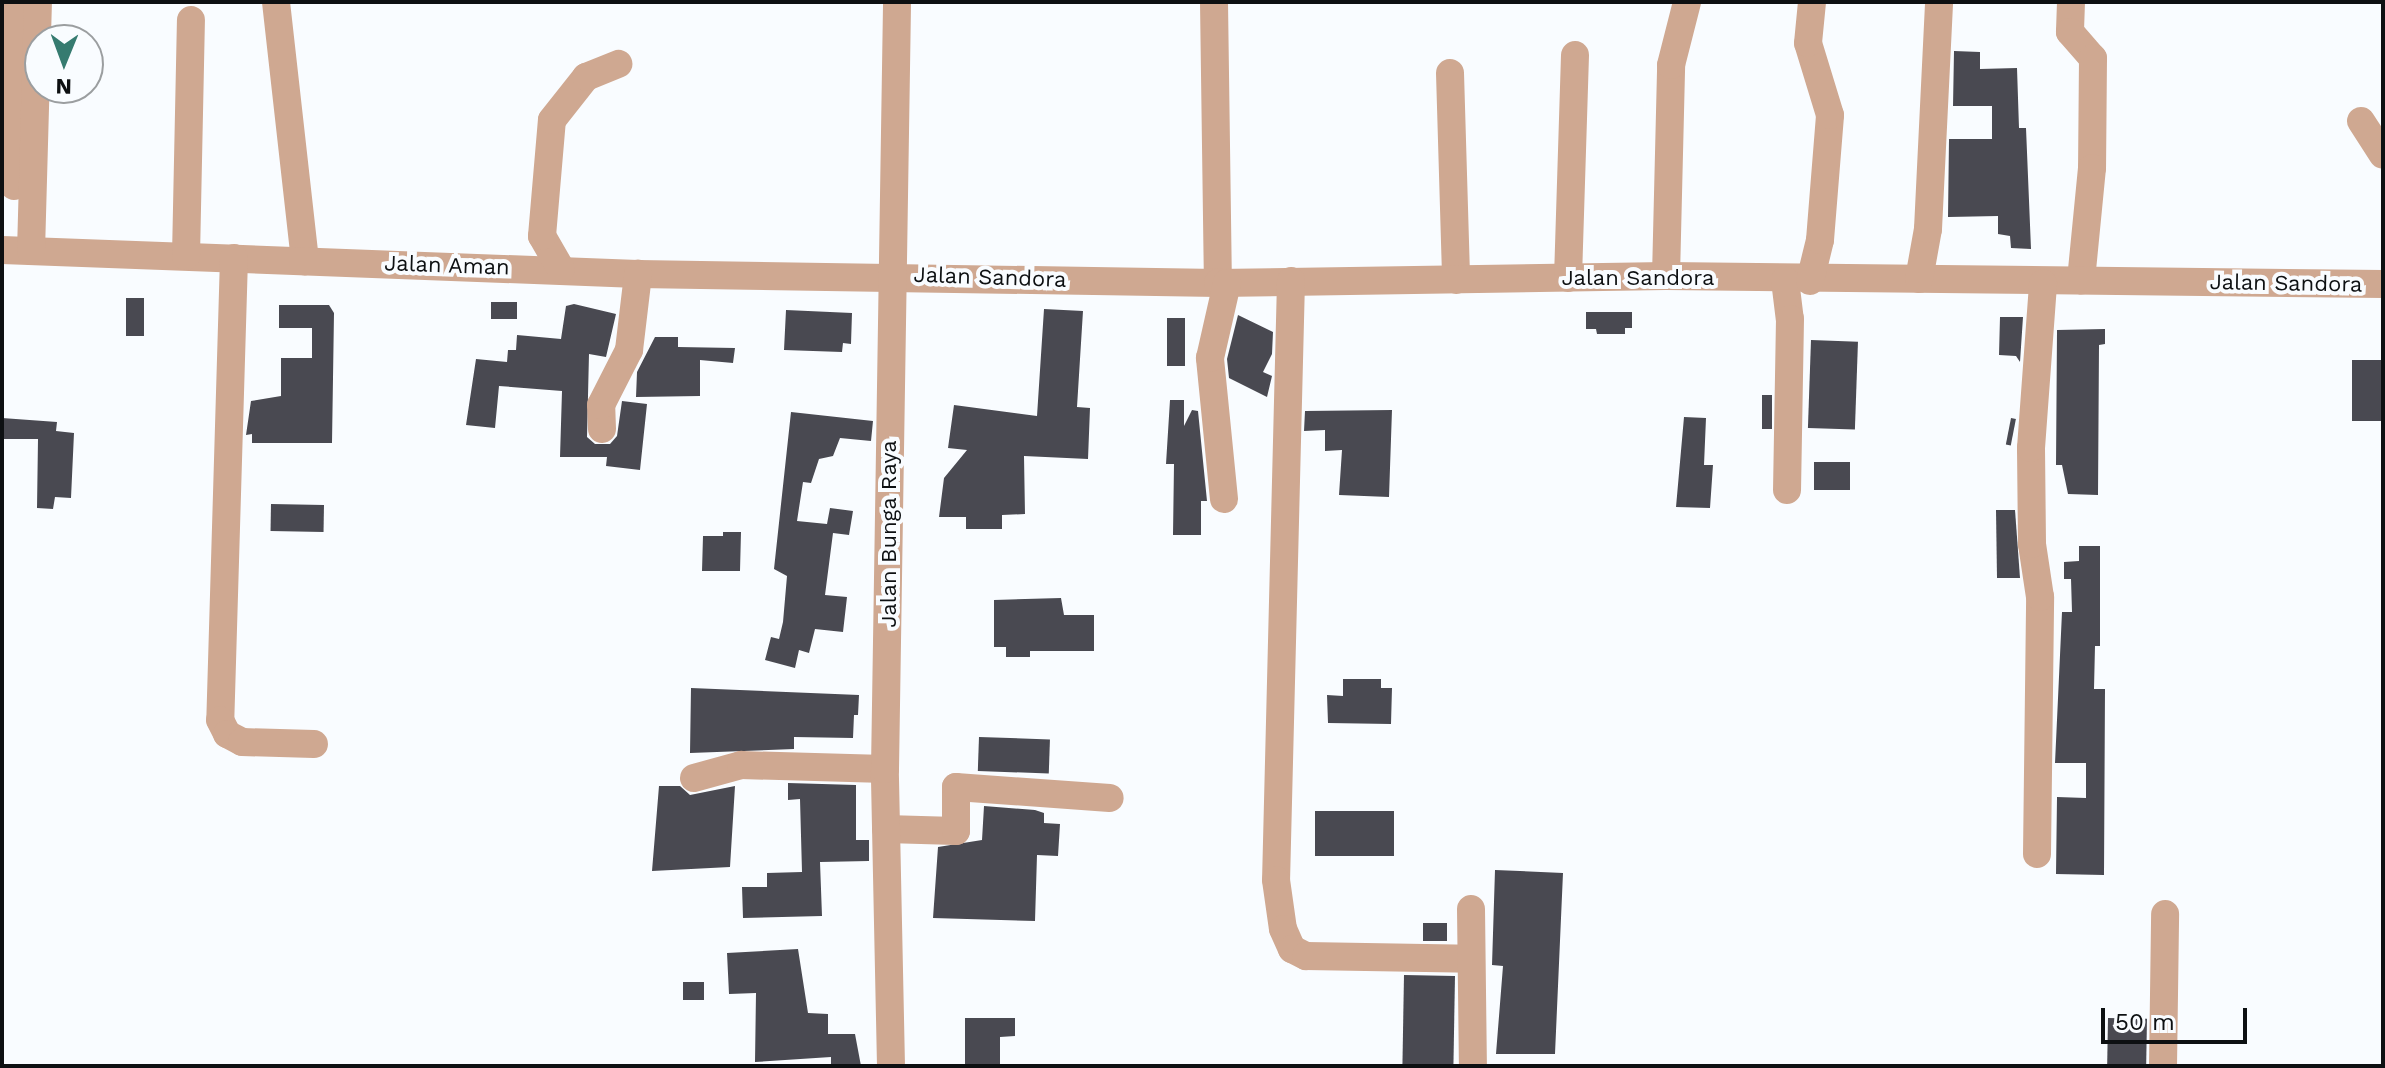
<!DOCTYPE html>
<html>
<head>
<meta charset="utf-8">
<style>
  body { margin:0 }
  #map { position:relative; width:2385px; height:1068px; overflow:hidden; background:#f9fcff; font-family:"Work Sans",sans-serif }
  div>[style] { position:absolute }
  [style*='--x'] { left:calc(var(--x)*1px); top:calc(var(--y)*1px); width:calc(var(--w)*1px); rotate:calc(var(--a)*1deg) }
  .building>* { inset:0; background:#494951; transform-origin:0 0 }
  .minor>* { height:28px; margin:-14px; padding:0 14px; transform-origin:14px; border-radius:14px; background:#cfa891 }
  span { translate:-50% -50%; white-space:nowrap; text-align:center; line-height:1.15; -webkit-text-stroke:8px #f9fcff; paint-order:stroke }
  .street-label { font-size:22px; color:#0d1012 }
  .frame { position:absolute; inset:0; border:4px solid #0d1012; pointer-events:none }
  .north { position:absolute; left:24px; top:24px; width:80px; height:80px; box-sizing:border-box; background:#f9fcff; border:2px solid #9b9ea0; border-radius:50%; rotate:181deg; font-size:22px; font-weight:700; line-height:32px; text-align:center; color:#0d1012 }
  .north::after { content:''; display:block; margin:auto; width:28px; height:36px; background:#367b70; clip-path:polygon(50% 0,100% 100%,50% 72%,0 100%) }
  .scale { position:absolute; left:2101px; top:1008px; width:146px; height:36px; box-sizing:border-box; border:4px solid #0d1012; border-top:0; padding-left:10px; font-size:24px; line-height:28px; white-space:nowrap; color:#0d1012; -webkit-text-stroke:6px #f9fcff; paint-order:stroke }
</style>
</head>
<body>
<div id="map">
  <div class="building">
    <i style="clip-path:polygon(1954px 51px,1980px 52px,1980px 69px,2017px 68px,2019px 128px,2026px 128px,2031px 249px,2011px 248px,2010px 236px,1998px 234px,1998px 216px,1948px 217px,1949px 139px,1992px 139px,1992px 106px,1953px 106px)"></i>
    <i style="left:126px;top:298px;width:18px;height:38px"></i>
    <i style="left:491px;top:302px;width:26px;height:17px"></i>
    <i style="clip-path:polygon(574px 304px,616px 314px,606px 357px,589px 354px,587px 437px,595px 444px,610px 444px,617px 436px,622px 401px,647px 404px,640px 470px,606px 466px,607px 457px,560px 457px,562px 391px,499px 386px,495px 428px,466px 425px,476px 359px,507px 362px,508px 350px,516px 350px,517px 335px,561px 339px,566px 306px)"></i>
    <i style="clip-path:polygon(279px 305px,329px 305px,334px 313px,332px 443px,252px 443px,252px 434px,246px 435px,251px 401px,281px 396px,281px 358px,312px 358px,312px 328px,279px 328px)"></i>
    <i style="clip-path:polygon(1044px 309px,1083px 311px,1077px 407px,1090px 408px,1088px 459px,1024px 456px,1025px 514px,1002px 515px,1002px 529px,966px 529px,966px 517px,939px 517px,944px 478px,967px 450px,948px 448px,954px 405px,1037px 416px)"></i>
    <i style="clip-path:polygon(786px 310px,852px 313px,851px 344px,843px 343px,842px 352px,784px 350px)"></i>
    <i style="clip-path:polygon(1586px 312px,1632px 312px,1632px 328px,1625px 328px,1625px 334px,1597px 334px,1596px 329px,1586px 329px)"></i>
    <i style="clip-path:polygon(1238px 315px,1273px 332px,1272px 354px,1263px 372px,1272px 376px,1267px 397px,1229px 378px,1227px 359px)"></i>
    <i style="clip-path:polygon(2000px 317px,2023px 317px,2020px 362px,2016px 356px,1999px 355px)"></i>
    <i style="left:1167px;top:318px;width:18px;height:48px"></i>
    <i style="clip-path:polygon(2105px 329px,2105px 344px,2099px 345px,2098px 495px,2068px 494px,2062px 465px,2056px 465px,2057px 330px)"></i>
    <i style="clip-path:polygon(655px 337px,678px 337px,678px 347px,735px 348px,733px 363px,700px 360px,700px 396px,636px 397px,637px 372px)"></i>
    <i style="left:1811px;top:340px;width:47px;height:88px;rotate:2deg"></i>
    <i style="left:2352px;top:360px;width:31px;height:61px"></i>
    <i style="left:1762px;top:395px;width:10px;height:34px"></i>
    <i style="clip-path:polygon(1170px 400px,1184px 400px,1184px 426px,1192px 410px,1198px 411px,1207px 501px,1201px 501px,1201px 535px,1173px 535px,1174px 464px,1166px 464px)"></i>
    <i style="clip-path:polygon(1392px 410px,1389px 497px,1339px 495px,1342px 450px,1325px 451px,1325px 430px,1304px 431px,1305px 411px)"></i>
    <i style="clip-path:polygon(791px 412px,873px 421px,871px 441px,840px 438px,833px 456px,819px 459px,811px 483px,803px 482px,797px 521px,827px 524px,830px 508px,853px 511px,849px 535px,833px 533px,825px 595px,847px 597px,843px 632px,815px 629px,809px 653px,799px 650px,795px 668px,765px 660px,771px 637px,779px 639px,783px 622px,787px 576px,774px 569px)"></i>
    <i style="clip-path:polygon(1684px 417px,1706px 418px,1704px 465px,1713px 465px,1710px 508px,1676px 507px)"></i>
    <i style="clip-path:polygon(2px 418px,57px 422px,56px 431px,74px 433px,71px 498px,55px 497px,53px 509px,37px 508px,38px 439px,2px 439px)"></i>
    <i style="left:2011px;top:418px;width:5px;height:27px;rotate:11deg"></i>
    <i style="left:1814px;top:462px;width:36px;height:28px"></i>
    <i style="left:271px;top:504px;width:53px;height:27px;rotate:1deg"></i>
    <i style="clip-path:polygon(1996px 510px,2015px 510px,2020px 578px,1997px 578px)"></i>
    <i style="clip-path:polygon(723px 532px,741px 532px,740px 571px,702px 571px,703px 536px,723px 536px)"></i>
    <i style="clip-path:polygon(2079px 546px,2100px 546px,2100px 646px,2095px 646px,2094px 689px,2105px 689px,2104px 875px,2056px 874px,2057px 797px,2086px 798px,2086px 763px,2055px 763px,2062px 612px,2072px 612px,2071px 579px,2064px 579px,2064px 562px,2079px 561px)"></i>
    <i style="clip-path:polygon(1061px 598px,1064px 615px,1094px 615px,1094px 651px,1030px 651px,1030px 657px,1006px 657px,1006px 647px,994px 647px,994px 600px)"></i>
    <i style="clip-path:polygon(1343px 679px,1381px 679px,1381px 688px,1392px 688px,1391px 724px,1328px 723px,1327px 695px,1343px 696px)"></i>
    <i style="clip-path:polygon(691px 688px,859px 695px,858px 715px,854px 715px,853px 738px,794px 737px,794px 749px,690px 753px)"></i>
    <i style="left:979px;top:737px;width:71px;height:34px;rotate:2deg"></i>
    <i style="clip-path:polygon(788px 783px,856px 785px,856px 840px,869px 840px,869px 861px,820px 862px,822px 916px,743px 918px,742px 887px,767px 887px,767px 873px,802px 872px,800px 799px,788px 800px)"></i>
    <i style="clip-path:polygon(659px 786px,680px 786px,690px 795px,735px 786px,730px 867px,652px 871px)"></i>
    <i style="clip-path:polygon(984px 806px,1035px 810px,1044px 813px,1044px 823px,1060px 824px,1058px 856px,1037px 855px,1035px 921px,933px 918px,938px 847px,982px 840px)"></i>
    <i style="left:1394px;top:811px;width:45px;height:79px;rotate:90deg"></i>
    <i style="clip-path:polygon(1495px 870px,1563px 873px,1555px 1054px,1496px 1054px,1503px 966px,1492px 965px)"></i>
    <i style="left:1423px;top:923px;width:24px;height:18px"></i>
    <i style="clip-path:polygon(798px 949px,808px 1013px,828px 1014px,828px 1034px,855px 1034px,861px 1066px,831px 1066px,831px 1057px,755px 1062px,756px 993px,729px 994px,727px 953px)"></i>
    <i style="left:1404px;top:975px;width:51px;height:91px;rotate:1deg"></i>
    <i style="left:683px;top:982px;width:21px;height:18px"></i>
    <i style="clip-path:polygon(965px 1018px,1015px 1018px,1015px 1036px,1000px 1037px,1000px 1066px,965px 1066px)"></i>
    <i style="left:2108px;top:1018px;width:39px;height:46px;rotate:1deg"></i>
  </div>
  <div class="minor">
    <i style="--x:276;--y:2;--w:261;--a:83.6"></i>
    <i style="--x:1214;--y:2;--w:281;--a:89.2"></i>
    <i style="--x:2071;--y:2;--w:30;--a:92"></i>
    <i style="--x:2070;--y:32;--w:35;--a:49"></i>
    <i style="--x:2093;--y:58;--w:110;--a:90.5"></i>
    <i style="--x:2092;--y:168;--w:113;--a:95.6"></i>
    <i style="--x:1450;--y:73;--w:207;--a:88.3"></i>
    <i style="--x:2361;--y:121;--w:40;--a:57.1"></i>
    <i style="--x:14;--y:186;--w:184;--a:-89.4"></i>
    <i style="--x:2;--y:250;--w:636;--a:2.16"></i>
    <i style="--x:638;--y:274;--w:580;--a:0.89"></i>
    <i style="--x:1218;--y:283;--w:448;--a:-0.9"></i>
    <i style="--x:1666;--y:276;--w:717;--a:0.64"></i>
    <i style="--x:31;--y:251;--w:249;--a:-88.4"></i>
    <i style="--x:186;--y:256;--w:236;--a:-88.8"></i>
    <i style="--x:234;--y:258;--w:462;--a:91.7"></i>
    <i style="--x:220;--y:720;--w:16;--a:63"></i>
    <i style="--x:227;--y:734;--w:17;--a:28"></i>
    <i style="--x:242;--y:742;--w:72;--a:1.6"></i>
    <i style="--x:561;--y:269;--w:38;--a:-120"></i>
    <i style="--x:542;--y:236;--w:116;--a:-85.1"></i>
    <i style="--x:552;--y:120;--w:55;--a:-51.7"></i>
    <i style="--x:586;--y:77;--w:35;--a:-22"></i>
    <i style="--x:1666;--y:276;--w:211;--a:-88.6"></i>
    <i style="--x:1671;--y:65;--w:65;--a:-75.7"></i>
    <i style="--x:1568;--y:278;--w:223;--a:-88.2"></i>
    <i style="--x:1919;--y:279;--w:51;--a:-79.8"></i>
    <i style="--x:1928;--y:229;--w:227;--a:-87.2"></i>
    <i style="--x:1785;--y:280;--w:39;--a:83"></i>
    <i style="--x:1790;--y:319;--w:171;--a:91"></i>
    <i style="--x:1291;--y:281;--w:599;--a:91.43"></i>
    <i style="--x:1276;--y:880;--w:49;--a:81.9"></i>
    <i style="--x:1283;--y:929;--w:22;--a:66"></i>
    <i style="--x:1292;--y:949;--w:16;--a:27"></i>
    <i style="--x:1306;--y:956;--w:164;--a:1"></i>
    <i style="--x:1810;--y:281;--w:42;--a:-76.3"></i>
    <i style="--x:1820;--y:240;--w:125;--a:-85.4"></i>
    <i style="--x:1830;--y:115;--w:75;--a:-107"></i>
    <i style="--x:1808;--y:43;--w:41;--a:-84.4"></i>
    <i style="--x:602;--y:429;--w:24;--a:-92"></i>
    <i style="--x:601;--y:405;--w:62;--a:-63"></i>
    <i style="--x:629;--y:350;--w:77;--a:-83.2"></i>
    <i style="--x:1224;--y:499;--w:142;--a:-95.7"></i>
    <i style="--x:1210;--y:358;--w:77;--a:-77.2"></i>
    <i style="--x:694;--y:778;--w:49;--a:-15.5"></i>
    <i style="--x:741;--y:765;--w:144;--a:1.6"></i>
    <i style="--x:886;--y:829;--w:70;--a:1.6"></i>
    <i style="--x:956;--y:831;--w:44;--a:-90"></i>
    <i style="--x:956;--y:787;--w:154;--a:4.1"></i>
    <i style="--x:2037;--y:854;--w:257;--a:-89.3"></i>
    <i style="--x:2040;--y:597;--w:54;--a:-98.6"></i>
    <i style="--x:2032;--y:544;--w:96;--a:-90.6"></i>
    <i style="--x:2031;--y:448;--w:165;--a:-85.8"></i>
    <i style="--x:1471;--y:909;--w:157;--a:89.3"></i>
    <i style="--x:891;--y:1066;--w:297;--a:-91.2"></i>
    <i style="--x:885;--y:769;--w:767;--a:-89.1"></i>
    <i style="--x:2163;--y:1066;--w:152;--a:-89.2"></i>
  </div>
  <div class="street-label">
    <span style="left:447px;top:265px;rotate:2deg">Jalan Aman</span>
    <span style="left:990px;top:277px;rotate:2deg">Jalan Sandora</span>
    <span style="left:1638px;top:278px">Jalan Sandora</span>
    <span style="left:2286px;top:283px;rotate:1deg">Jalan Sandora</span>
    <span style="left:889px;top:534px;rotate:-90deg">Jalan Bunga Raya</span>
  </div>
  <div class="frame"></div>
  <div class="north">N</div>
  <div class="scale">50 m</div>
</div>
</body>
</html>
